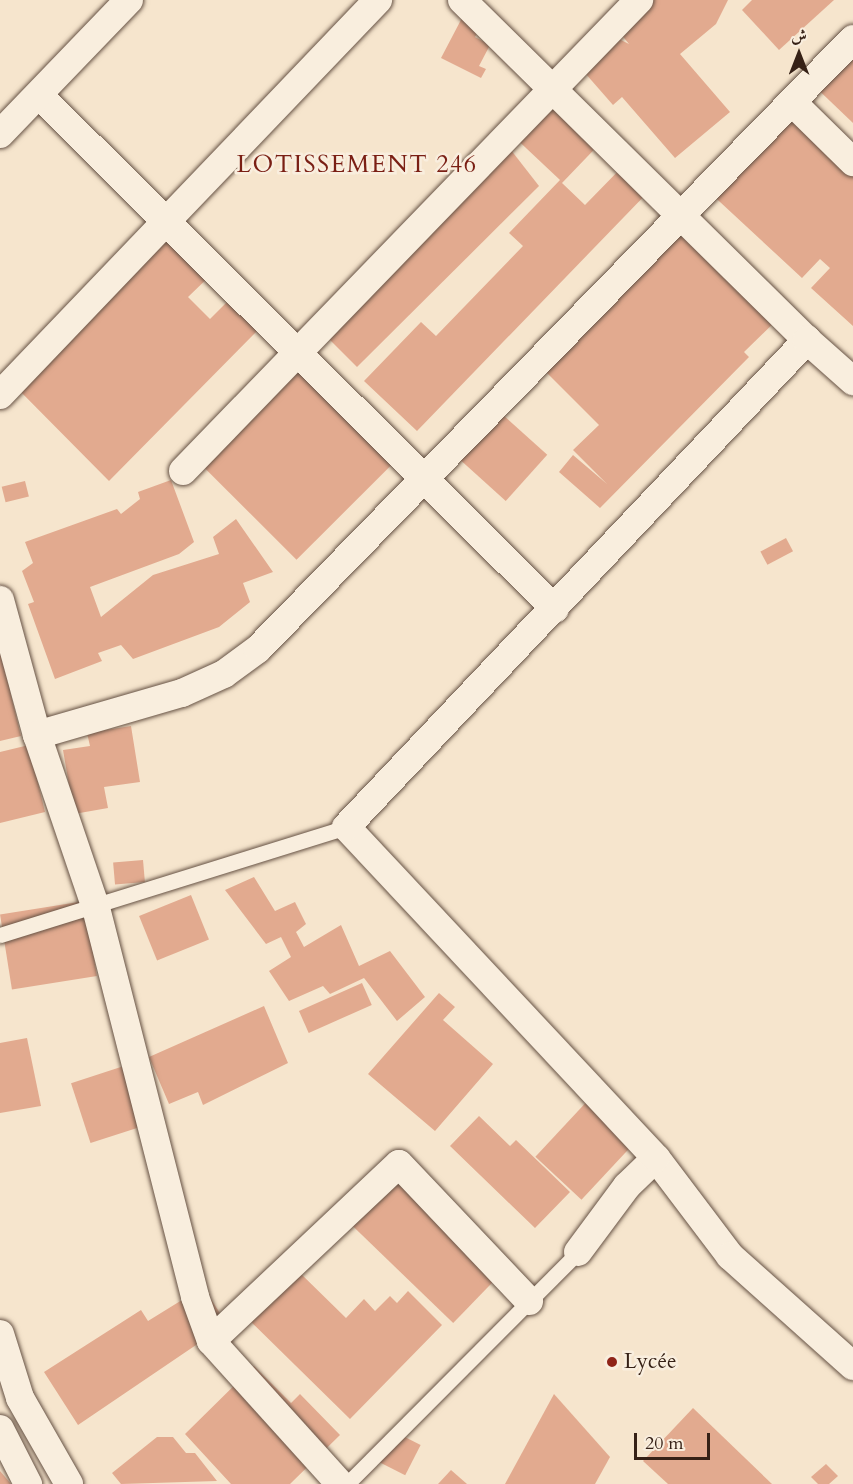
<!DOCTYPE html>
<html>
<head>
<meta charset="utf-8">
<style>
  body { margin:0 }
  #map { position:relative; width:853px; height:1484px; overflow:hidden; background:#f6e5cd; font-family:Cardo,Amiri,serif }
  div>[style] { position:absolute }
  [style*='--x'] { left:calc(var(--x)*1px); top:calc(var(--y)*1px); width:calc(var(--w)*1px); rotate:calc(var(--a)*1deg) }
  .building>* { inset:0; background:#e2aa8f; transform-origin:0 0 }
  .roads { filter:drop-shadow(0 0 2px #665244) drop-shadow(0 0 2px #665244) }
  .service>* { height:15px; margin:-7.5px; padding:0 7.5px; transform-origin:7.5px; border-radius:7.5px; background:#f9eede }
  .minor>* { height:28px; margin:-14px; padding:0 14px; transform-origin:14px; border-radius:14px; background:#f9eede }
  .dots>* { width:16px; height:16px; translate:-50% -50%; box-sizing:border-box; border:3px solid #f9eede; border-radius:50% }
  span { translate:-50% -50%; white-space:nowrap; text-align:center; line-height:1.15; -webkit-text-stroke:5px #f9eede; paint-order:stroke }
  .poi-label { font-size:21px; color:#362116 }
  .left { translate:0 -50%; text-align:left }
  .quarter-label { font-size:24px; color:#7a1f14; letter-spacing:1.5px }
  .north { position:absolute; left:769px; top:24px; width:60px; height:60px; -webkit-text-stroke:4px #f9eede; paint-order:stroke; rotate:0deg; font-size:16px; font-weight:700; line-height:24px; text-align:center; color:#362116 }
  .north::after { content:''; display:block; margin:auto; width:21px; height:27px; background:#362116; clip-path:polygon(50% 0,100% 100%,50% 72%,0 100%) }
  .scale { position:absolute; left:634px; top:1433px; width:76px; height:27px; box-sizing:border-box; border:3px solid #362116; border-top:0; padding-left:8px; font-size:18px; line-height:21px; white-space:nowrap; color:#362116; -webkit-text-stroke:4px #f9eede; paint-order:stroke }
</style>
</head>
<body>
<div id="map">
  <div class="building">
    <i style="clip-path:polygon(633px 0,728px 0,716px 24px,680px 54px,730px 112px,675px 158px,622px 97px,613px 105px,578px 65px,605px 32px,629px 44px,611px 22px)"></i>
    <i style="clip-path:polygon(752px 0,834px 0,779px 50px,742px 10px)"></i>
    <i style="clip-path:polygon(463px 16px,481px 26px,475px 37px,490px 45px,479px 66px,486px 69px,481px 78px,441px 58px)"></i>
    <i style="clip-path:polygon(853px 31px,853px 123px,807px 79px)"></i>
    <i style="clip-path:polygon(557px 82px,610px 133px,562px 183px,585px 205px,627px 162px,653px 187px,417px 431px,364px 381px,421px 322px,436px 336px,523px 246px,509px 233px,560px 180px,509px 132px)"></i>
    <i style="clip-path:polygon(792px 111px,853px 148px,853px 326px,811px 288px,830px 268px,820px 259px,802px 278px,706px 189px)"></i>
    <i style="clip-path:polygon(504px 141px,539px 186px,357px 367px,329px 339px)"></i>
    <i style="clip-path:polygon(687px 218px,784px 313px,744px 352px,749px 357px,600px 508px,559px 472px,573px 455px,607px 484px,573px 450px,599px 425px,537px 363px)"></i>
    <i style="clip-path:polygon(167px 231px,216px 270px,188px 297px,210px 319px,233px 296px,262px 326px,109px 481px,12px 383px)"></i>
    <i style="left:305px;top:359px;width:136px;height:148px;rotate:45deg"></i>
    <i style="left:493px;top:406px;width:73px;height:62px;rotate:42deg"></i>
    <i style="clip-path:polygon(171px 480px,194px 542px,179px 554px,90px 587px,101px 617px,153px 575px,219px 554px,213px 537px,236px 519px,273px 572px,243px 583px,250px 602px,219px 627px,133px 659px,121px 645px,98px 653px,102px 661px,55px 679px,28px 604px,34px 602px,22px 571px,33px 563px,25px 542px,117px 509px,121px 514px,140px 499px,138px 492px)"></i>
    <i style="left:25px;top:481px;width:16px;height:24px;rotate:76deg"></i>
    <i style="left:786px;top:538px;width:15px;height:29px;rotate:62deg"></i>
    <i style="clip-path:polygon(0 618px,18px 690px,10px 691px,21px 736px,0 741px)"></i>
    <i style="clip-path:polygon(131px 726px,140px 782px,104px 787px,108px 808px,74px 814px,63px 750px,90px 746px,87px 733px)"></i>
    <i style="clip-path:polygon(29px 745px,45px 812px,0 823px,0 752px)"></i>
    <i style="left:143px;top:860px;width:22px;height:30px;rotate:85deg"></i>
    <i style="clip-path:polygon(254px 877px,275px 911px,295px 902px,306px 924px,296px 932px,304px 947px,341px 925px,359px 966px,390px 951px,425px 997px,397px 1021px,364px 978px,330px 994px,323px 986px,289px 1001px,269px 971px,291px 957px,281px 937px,266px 944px,225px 890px)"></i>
    <i style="left:191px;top:895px;width:48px;height:56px;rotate:68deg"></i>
    <i style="left:85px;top:901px;width:76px;height:86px;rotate:81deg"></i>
    <i style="left:362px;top:983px;width:24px;height:69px;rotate:66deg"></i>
    <i style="clip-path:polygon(439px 993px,455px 1007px,443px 1020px,493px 1064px,435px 1131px,368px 1074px)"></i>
    <i style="clip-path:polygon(264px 1006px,288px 1063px,203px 1105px,198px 1092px,169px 1104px,149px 1057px)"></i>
    <i style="clip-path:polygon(27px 1038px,41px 1106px,0 1113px,0 1043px)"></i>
    <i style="left:130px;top:1064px;width:63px;height:62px;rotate:72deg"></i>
    <i style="left:592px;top:1096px;width:63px;height:83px;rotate:43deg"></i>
    <i style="clip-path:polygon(479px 1116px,510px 1146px,516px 1140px,570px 1192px,535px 1228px,450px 1146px)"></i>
    <i style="left:403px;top:1162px;width:148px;height:81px;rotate:44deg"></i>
    <i style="clip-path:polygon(298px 1271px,346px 1318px,364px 1299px,375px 1311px,390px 1296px,397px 1303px,408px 1291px,442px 1325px,350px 1419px,245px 1316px)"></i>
    <i style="clip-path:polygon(203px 1287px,227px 1324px,78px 1425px,44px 1372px,141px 1310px,148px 1321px)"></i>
    <i style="clip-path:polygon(254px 1366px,291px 1403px,300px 1394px,340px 1435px,290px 1484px,231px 1484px,185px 1434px)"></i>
    <i style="clip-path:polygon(554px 1394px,610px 1457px,595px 1484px,505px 1484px)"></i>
    <i style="clip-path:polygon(693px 1408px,772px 1484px,668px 1484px,643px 1461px)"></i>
    <i style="left:393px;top:1431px;width:31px;height:34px;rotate:27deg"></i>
    <i style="clip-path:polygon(157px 1437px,173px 1437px,186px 1453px,195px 1453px,217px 1481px,121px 1484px,112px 1473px)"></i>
    <i style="clip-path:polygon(826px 1464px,838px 1476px,829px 1484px,818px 1484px,811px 1477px)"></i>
    <i style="clip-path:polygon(451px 1470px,467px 1484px,438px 1484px)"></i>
    <i style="clip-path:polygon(0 1471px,11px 1484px,0 1484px)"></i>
  </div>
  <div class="roads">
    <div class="service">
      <i style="--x:0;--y:935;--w:362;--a:-17.3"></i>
      <i style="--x:347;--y:1484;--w:327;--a:-45.1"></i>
    </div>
    <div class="minor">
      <i style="--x:462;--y:0;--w:484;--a:44.6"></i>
      <i style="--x:39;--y:95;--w:728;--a:44.89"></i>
      <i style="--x:792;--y:102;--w:86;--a:44.5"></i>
      <i style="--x:0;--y:134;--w:186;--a:-46.1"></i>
      <i style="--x:0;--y:395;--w:547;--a:-46.26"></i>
      <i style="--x:183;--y:471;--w:656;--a:-45.93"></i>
      <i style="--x:0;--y:600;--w:140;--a:74.7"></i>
      <i style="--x:37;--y:735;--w:183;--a:71.2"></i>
      <i style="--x:96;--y:908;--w:401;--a:75.7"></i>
      <i style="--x:195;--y:1297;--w:47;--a:70"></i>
      <i style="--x:211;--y:1341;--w:193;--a:47.9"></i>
      <i style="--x:37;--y:735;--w:151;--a:-16.2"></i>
      <i style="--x:182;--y:693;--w:46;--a:-24.3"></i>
      <i style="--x:224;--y:674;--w:42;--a:-36.3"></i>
      <i style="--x:258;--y:649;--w:852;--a:-45.71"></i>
      <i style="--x:656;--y:1158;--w:123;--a:52.9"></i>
      <i style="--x:730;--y:1256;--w:165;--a:41.8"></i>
      <i style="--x:578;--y:1252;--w:82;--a:-53.4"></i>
      <i style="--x:627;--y:1186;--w:40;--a:-44"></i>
      <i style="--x:656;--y:1158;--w:453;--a:-133.1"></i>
      <i style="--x:346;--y:827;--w:671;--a:-46.57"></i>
      <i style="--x:807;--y:340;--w:62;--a:41.7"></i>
      <i style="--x:0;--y:1334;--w:67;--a:72.6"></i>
      <i style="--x:20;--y:1398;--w:99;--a:60.3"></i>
      <i style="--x:211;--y:1341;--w:258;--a:-43.3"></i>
      <i style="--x:399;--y:1164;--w:189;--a:46.5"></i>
      <i style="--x:0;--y:1429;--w:62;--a:63"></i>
    </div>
  </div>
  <div class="dots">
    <i style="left:612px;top:1362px;background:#8f2418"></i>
  </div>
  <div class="poi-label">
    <span class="left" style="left:624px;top:1362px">Lycée</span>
  </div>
  <div class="quarter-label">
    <span style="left:357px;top:165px">LOTISSEMENT 246</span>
  </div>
  <div class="north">ش</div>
  <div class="scale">20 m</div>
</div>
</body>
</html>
